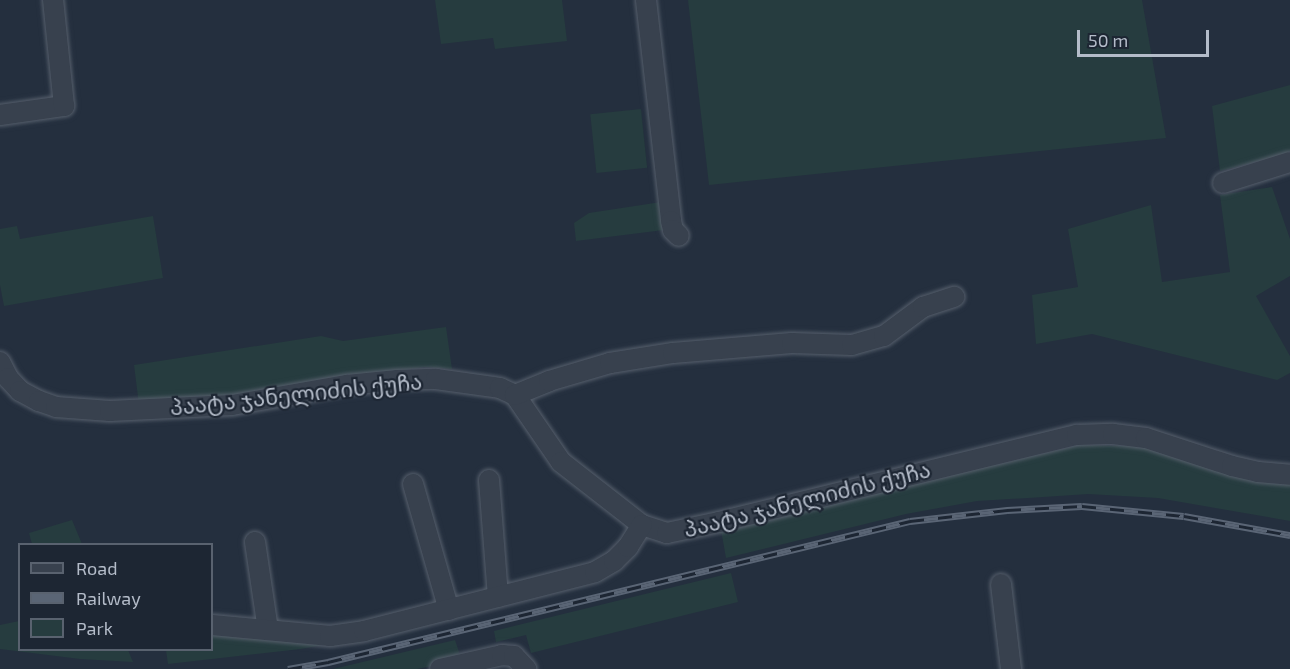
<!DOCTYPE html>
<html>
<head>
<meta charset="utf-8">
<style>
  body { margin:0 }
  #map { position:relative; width:1290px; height:669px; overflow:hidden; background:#242f3e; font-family:"Exo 2","Noto Sans Georgian",sans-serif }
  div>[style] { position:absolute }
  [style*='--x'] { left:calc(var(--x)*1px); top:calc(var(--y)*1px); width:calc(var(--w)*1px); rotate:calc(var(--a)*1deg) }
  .green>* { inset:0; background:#263c3f; transform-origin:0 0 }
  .roads { filter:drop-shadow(0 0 2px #565f6c) drop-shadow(0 0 2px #565f6c) }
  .minor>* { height:20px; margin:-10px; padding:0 10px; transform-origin:10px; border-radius:10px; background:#38414e }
  .rail>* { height:7px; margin-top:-3.5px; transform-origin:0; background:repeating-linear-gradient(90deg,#1d2633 0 14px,#5a6575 0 28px); box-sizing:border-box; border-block:2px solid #5a6575 }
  span { translate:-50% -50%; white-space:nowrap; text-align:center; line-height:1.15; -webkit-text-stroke:4.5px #1d2633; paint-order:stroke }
  .street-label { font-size:22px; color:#b4bcc9 }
  .legend { position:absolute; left:18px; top:543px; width:195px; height:108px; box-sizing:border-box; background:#1d2633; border:2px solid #59626f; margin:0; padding:8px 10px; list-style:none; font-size:18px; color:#b4bcc9 }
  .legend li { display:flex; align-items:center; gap:12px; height:30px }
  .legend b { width:30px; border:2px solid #59626f }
  .scale { position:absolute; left:1077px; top:30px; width:132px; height:27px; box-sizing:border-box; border:3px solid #b4bcc9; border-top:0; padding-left:8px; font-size:18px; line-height:21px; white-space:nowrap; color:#b4bcc9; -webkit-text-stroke:4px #1d2633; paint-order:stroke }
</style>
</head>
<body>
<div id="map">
  <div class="green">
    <i style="clip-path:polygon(435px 0,562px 0,567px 41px,495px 49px,493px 38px,441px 44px)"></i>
    <i style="clip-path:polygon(688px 0,1142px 0,1166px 138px,709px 185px)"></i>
    <i style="clip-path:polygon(1290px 85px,1290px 153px,1220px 171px,1212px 106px)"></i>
    <i style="left:641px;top:109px;width:59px;height:51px;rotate:84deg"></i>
    <i style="clip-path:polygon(1272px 187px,1290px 239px,1290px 276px,1256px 296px,1290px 356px,1290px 373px,1277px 380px,1092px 334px,1036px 344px,1032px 295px,1078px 287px,1068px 229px,1151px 205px,1162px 282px,1230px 272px,1220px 195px)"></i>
    <i style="clip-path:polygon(661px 202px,664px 230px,576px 241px,574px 223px,589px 213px)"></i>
    <i style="clip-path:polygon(153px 216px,163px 278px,4px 306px,0 285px,0 229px,17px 226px,20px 239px)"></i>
    <i style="clip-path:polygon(446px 327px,452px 369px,424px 367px,227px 400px,139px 405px,134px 365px,321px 336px,343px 341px)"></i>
    <i style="clip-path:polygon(1079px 445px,1146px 446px,1290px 480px,1290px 521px,1158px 498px,1088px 494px,1028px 498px,977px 501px,906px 514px,726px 558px,721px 530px)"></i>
    <i style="clip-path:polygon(72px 520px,82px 544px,32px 544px,29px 533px)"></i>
    <i style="clip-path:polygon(731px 573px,738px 602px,531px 653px,526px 635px,496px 642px,494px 631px)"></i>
    <i style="clip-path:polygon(19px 621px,20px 650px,128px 650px,133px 662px,80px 659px,0 649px,0 625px)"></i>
    <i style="clip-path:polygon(212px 631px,338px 642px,301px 649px,168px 664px,166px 650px,212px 650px)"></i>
    <i style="clip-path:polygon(455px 640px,459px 652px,455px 659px,443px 664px,417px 669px,333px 669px)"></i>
  </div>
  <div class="roads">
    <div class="minor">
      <i style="--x:646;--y:0;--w:222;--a:83.5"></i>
      <i style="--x:671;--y:221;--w:9;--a:77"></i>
      <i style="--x:673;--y:230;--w:8;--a:45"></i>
      <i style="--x:0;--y:115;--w:65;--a:-8"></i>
      <i style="--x:64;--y:106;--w:107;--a:-95.9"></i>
      <i style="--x:1223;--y:183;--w:70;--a:-17.4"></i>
      <i style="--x:0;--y:362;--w:18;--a:63"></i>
      <i style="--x:8;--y:378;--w:18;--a:47"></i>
      <i style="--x:20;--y:391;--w:21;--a:28"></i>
      <i style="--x:39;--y:401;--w:18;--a:19"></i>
      <i style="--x:56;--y:407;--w:54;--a:4.2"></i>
      <i style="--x:110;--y:411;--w:122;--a:-2.8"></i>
      <i style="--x:232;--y:405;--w:117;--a:-9.9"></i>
      <i style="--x:347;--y:385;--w:51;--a:-5.6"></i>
      <i style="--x:398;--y:380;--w:38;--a:-2"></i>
      <i style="--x:436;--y:379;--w:65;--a:8"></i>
      <i style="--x:500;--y:388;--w:17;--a:25"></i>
      <i style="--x:515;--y:395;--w:81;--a:55.5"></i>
      <i style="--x:561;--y:462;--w:103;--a:37.9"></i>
      <i style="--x:642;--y:525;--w:26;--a:18"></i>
      <i style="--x:667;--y:533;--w:53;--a:-11.9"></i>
      <i style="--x:719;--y:522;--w:368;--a:-13.7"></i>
      <i style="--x:1077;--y:435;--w:36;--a:-2"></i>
      <i style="--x:1113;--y:434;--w:33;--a:7"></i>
      <i style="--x:1146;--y:438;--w:90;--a:18"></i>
      <i style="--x:1232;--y:466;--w:27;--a:13"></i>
      <i style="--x:1258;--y:472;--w:32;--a:5"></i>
      <i style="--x:515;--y:395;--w:37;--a:-22"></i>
      <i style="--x:549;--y:381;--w:64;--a:-16.4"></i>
      <i style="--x:610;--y:363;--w:64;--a:-9"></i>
      <i style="--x:673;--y:353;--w:119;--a:-4.8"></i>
      <i style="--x:792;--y:343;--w:60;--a:1.9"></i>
      <i style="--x:852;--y:345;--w:33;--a:-16"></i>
      <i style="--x:884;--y:336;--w:49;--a:-36.6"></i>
      <i style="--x:923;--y:307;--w:33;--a:-18"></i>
      <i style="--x:489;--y:480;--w:117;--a:85.6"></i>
      <i style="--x:413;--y:484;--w:131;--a:74.1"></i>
      <i style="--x:255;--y:542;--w:89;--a:81.6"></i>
      <i style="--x:1001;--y:584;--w:86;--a:83.3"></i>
      <i style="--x:212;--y:625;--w:119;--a:5.3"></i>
      <i style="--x:330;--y:636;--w:34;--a:-8"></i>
      <i style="--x:364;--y:631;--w:238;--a:-14.3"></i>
      <i style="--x:595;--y:572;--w:22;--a:-30"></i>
      <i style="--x:614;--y:561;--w:20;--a:-45"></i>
      <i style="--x:628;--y:547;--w:26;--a:-58"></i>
      <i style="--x:440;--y:669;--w:64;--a:-12.7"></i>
      <i style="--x:502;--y:655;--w:12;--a:5"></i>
      <i style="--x:514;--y:656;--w:18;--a:47"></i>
    </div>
  </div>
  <div class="rail">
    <i style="--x:288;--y:669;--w:41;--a:-9.9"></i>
    <i style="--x:328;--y:662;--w:599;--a:-13.62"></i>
    <i style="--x:910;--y:521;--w:98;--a:-6.5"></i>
    <i style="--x:1007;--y:510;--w:75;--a:-3.1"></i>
    <i style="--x:1082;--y:506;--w:102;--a:5.6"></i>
    <i style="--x:1184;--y:516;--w:108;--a:10.2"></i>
  </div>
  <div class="street-label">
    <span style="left:296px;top:394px;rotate:-6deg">პაატა ჯანელიძის ქუჩა</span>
    <span style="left:807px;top:499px;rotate:-14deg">პაატა ჯანელიძის ქუჩა</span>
  </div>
  <ul class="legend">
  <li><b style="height:8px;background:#38414e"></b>Road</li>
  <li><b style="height:8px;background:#5a6575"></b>Railway</li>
  <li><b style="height:16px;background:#263c3f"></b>Park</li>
  </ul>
  <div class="scale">50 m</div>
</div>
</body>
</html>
